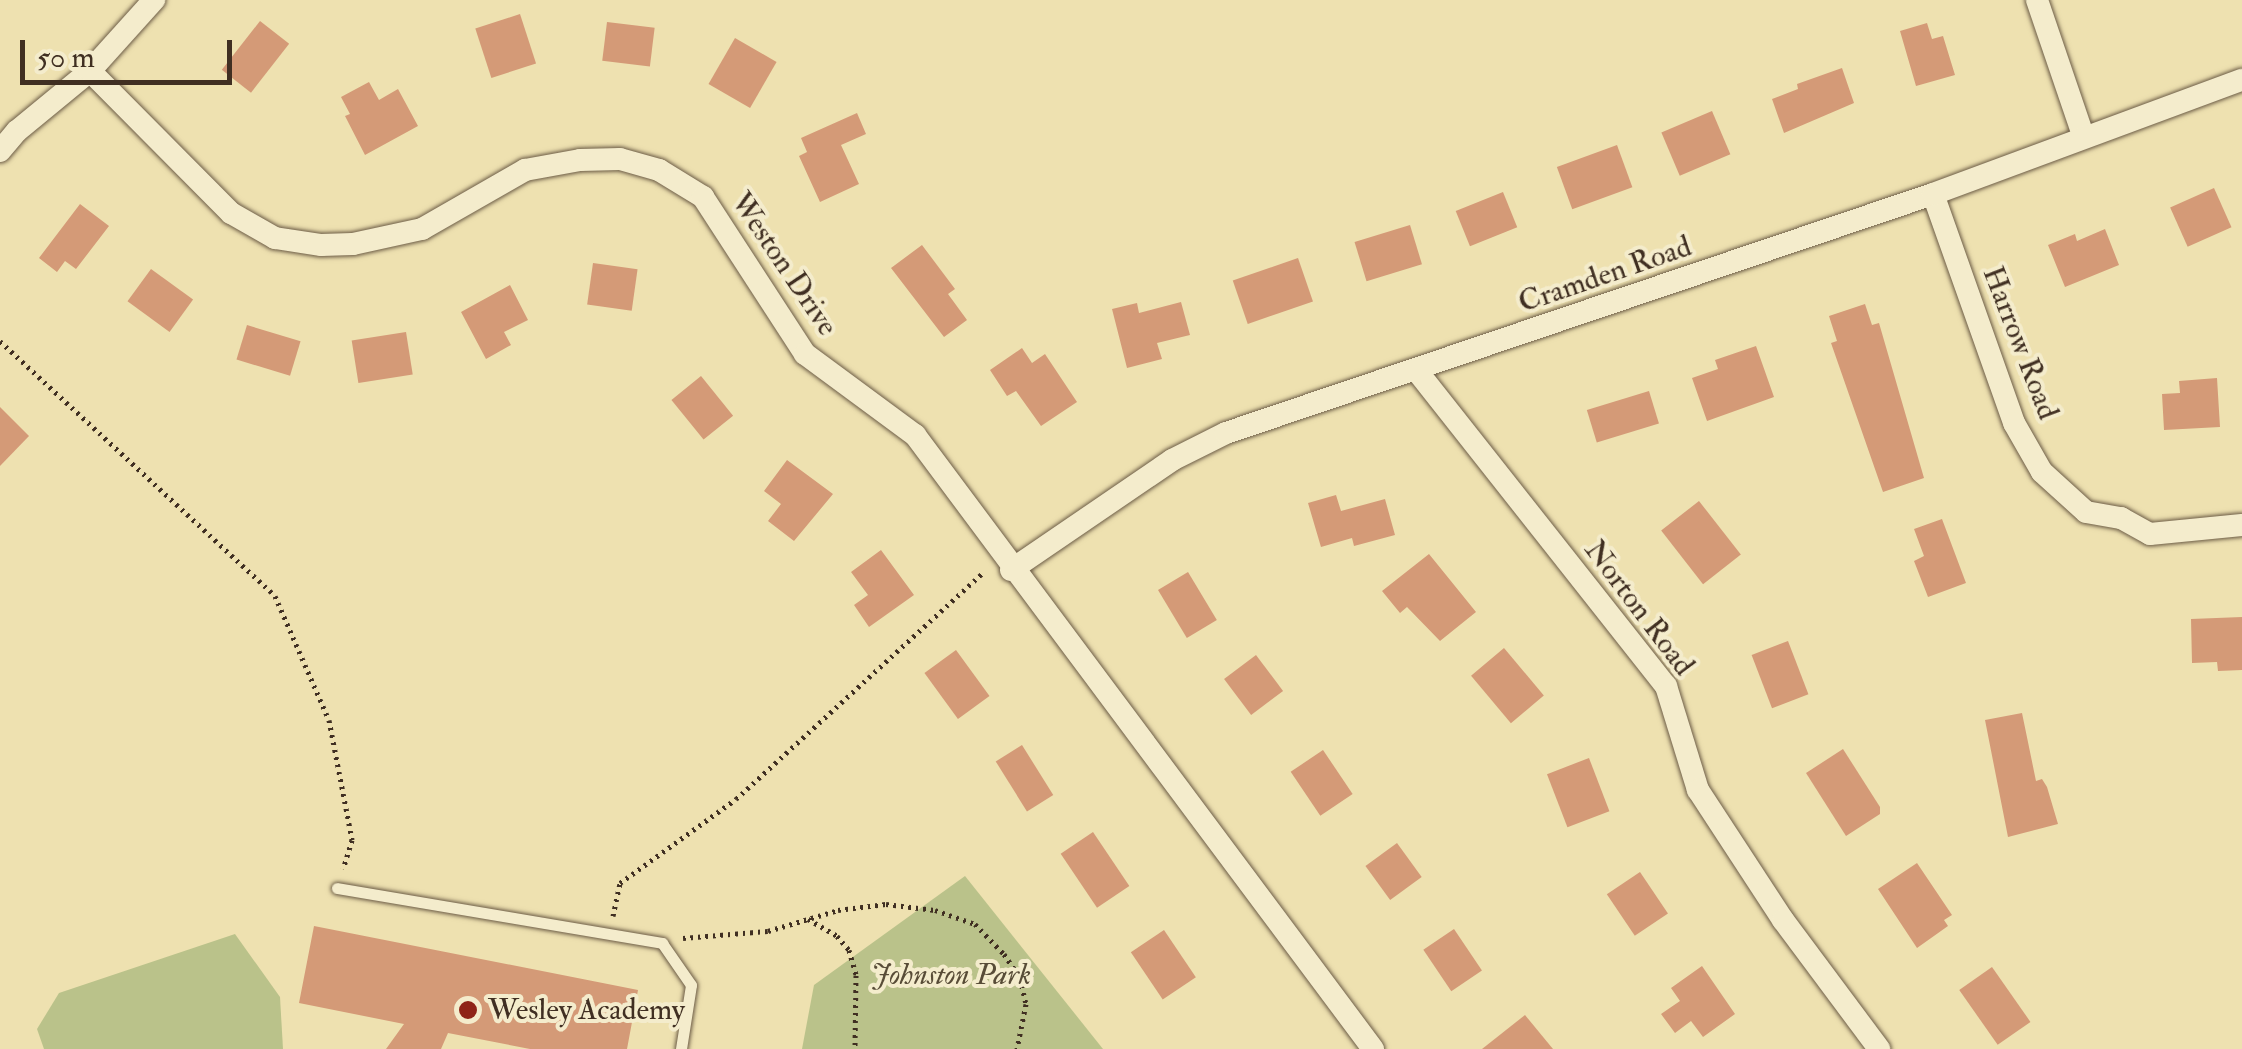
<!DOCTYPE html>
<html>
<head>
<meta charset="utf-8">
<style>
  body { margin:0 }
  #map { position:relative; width:2242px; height:1049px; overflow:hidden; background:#eee1b0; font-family:"IM FELL Double Pica",serif }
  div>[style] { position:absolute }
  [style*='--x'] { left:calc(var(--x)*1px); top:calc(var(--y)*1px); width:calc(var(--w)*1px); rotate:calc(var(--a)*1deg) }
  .green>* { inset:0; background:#bac28a }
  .building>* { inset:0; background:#d49a77; transform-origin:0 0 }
  .path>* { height:5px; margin-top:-2.5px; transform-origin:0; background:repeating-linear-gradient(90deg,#402f22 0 2.5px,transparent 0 7.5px) }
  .roads { filter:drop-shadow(0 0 2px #6c5c46) drop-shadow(0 0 2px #6c5c46) }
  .lane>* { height:11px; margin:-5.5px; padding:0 5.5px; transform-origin:5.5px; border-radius:5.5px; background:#f4eccc }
  .street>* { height:22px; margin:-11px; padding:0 11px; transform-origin:11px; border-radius:11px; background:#f4eccc }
  .dots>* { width:28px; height:28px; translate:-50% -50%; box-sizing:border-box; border:5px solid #f4eccc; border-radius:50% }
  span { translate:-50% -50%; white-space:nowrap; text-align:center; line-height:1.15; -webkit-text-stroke:8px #f4eccc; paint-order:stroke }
  .street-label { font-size:30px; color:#402f22 }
  .park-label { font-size:30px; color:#584c37; font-style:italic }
  .poi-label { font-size:30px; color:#402f22 }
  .left { translate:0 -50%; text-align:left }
  .scale { position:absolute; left:20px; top:40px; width:212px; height:45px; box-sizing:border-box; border:5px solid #402f22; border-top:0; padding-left:12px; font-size:30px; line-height:35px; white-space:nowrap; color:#402f22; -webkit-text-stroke:8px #f4eccc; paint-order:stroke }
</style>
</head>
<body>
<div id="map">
  <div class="green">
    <i style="clip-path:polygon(965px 876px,1103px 1049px,802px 1049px,814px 985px)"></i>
    <i style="clip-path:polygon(235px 934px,280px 997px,283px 1049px,44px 1049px,37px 1029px,59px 993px)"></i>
  </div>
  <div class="building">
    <i style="left:520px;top:14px;width:52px;height:47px;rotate:72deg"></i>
    <i style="left:260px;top:21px;width:37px;height:62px;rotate:38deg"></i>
    <i style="left:607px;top:22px;width:48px;height:39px;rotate:7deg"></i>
    <i style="clip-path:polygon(1927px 23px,1932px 39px,1943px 36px,1955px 75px,1916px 86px,1900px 31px)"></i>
    <i style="left:735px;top:38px;width:48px;height:53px;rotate:30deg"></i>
    <i style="clip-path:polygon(1842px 68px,1854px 103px,1784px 133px,1772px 99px,1798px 89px,1797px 84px)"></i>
    <i style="clip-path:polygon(369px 82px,379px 100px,398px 89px,418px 126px,365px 155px,345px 116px,350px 114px,341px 97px)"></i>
    <i style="left:1712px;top:111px;width:47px;height:55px;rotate:67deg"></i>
    <i style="clip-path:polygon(857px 113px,866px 134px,841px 145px,859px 184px,820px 202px,799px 156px,807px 152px,801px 138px)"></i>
    <i style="left:1617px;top:145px;width:45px;height:64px;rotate:70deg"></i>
    <i style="left:2214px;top:188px;width:43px;height:48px;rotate:66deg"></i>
    <i style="left:1503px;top:192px;width:38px;height:51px;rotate:68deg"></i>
    <i style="clip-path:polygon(80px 204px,109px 226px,76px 269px,65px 261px,57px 272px,39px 258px)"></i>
    <i style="left:1410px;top:225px;width:41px;height:58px;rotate:73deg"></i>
    <i style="clip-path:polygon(2105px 229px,2119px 265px,2065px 287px,2048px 245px,2075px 234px,2077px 241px)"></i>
    <i style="clip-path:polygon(922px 245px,955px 289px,948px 294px,967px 320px,944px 337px,891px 268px)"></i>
    <i style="left:1298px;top:258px;width:46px;height:69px;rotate:71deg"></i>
    <i style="left:593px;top:263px;width:45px;height:42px;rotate:8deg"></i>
    <i style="left:151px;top:269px;width:52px;height:40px;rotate:36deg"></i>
    <i style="clip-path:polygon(510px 285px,528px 320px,504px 332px,511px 345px,486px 359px,461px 312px)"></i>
    <i style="clip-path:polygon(1181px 302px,1190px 335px,1157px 343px,1162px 359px,1127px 368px,1112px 309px,1137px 303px,1139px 313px)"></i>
    <i style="clip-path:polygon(1865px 304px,1872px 325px,1879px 323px,1924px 478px,1883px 492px,1831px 343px,1837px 341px,1829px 316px)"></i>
    <i style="left:247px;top:325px;width:56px;height:36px;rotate:17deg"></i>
    <i style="left:406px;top:332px;width:43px;height:55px;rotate:81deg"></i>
    <i style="clip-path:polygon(1756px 346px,1774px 397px,1707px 421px,1692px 378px,1718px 369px,1715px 360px)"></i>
    <i style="clip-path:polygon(1022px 348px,1032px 363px,1045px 354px,1077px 402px,1041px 426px,1016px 391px,1007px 396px,990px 370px)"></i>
    <i style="left:701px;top:376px;width:51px;height:38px;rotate:51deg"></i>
    <i style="clip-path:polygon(2217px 378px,2220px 427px,2164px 430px,2162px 394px,2180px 393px,2179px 381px)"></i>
    <i style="left:1649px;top:391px;width:34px;height:65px;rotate:73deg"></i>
    <i style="clip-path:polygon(0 407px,29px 436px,0 466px)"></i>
    <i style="clip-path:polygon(787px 460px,833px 494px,794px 541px,768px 521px,781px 504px,764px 491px)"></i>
    <i style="clip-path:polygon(1336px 495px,1341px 511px,1385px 499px,1395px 535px,1354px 546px,1352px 538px,1321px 547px,1308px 503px)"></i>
    <i style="left:1699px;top:501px;width:68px;height:48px;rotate:52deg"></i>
    <i style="clip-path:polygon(1942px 519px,1966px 583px,1928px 597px,1914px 561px,1924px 556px,1914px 529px)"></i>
    <i style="clip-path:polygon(881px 550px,914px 595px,869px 627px,854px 605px,868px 595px,851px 572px)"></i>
    <i style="clip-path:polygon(1429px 554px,1476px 612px,1440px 641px,1407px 607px,1400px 613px,1382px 591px)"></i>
    <i style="left:1188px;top:572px;width:56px;height:35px;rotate:59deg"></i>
    <i style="clip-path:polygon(2242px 617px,2242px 670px,2218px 671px,2217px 662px,2192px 663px,2191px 619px)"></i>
    <i style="left:1788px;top:641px;width:57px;height:39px;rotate:69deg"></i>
    <i style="left:1504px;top:648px;width:62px;height:43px;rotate:50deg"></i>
    <i style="left:956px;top:650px;width:57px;height:39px;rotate:54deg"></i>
    <i style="left:1256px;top:655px;width:45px;height:40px;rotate:53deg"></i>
    <i style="clip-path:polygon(2022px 713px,2036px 781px,2042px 779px,2047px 787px,2058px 824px,2008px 837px,1985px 720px)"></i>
    <i style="left:1022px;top:745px;width:59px;height:31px;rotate:58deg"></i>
    <i style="clip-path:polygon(1843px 749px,1880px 807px,1880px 814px,1846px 836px,1806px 773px)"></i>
    <i style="left:1323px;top:750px;width:53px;height:39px;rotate:56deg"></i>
    <i style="left:1589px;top:758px;width:57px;height:45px;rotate:69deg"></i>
    <i style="left:1093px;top:832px;width:65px;height:39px;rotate:56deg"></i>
    <i style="left:1397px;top:843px;width:42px;height:39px;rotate:54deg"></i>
    <i style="clip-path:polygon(1917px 863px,1952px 915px,1944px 920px,1948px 926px,1917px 948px,1878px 889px)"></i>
    <i style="left:1640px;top:872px;width:50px;height:40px;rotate:56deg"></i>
    <i style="clip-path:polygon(314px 926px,638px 990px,627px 1049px,530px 1049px,448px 1033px,441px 1049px,386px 1049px,404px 1024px,299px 1003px)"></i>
    <i style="left:1454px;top:929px;width:50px;height:37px;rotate:56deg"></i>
    <i style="left:1164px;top:930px;width:57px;height:40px;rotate:56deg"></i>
    <i style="clip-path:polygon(1702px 966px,1735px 1014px,1703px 1037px,1691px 1021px,1675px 1033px,1661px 1014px,1680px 1001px,1671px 988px)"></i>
    <i style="left:1992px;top:967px;width:67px;height:40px;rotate:55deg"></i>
    <i style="clip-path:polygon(1525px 1015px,1553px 1049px,1482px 1049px)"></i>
  </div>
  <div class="path">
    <i style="--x:0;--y:341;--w:375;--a:42.8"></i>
    <i style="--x:275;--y:596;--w:135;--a:66.5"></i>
    <i style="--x:329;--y:720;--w:122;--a:79.1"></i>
    <i style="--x:352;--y:840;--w:30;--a:107"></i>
    <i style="--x:613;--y:916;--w:34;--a:-78"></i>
    <i style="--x:620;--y:883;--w:143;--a:-35.9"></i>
    <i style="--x:736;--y:799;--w:336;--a:-42.5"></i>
    <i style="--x:808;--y:919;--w:34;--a:30"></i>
    <i style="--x:837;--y:936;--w:18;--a:49"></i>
    <i style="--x:849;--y:950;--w:26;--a:74"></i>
    <i style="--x:856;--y:975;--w:74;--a:90.8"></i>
    <i style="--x:683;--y:938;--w:85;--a:-4.7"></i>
    <i style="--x:768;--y:931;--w:73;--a:-16.7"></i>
    <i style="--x:838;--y:910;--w:48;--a:-7.1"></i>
    <i style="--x:886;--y:904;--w:49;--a:7"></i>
    <i style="--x:935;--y:910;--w:42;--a:19.3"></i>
    <i style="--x:975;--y:924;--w:42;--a:46"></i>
    <i style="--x:1004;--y:954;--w:29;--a:56"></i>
    <i style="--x:1020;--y:978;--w:27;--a:77"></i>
    <i style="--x:1026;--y:1004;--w:46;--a:101.3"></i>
  </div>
  <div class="roads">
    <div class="lane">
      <i style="--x:337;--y:888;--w:330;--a:9.6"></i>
      <i style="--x:662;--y:943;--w:51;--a:55.4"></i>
      <i style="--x:691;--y:985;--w:65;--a:98.9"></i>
    </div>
    <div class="street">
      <i style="--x:2037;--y:0;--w:143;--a:71.2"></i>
      <i style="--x:90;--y:71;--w:200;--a:45.2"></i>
      <i style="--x:231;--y:213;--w:51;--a:29.6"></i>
      <i style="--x:275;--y:238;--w:47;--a:8.7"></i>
      <i style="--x:321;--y:245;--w:32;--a:-2"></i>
      <i style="--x:353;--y:244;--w:71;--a:-12.3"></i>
      <i style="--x:422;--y:229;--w:119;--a:-29.8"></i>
      <i style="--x:525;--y:170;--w:56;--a:-10.3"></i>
      <i style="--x:580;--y:160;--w:40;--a:-1.4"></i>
      <i style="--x:620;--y:159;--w:41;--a:15.8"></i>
      <i style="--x:659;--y:170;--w:52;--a:31.5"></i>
      <i style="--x:703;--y:197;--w:187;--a:57"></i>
      <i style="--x:805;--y:354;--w:137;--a:36.4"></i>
      <i style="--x:915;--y:435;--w:766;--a:53.28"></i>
      <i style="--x:0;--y:151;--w:26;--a:-50"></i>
      <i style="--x:17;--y:131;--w:94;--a:-39.4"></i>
      <i style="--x:90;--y:71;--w:96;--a:-48"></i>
      <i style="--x:1933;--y:194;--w:243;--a:70.5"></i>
      <i style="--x:2014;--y:423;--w:56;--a:60.3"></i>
      <i style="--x:2042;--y:472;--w:59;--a:42.3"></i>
      <i style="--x:2086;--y:512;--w:36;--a:10"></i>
      <i style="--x:2121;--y:518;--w:33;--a:29"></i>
      <i style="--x:2150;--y:534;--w:92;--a:-5.6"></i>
      <i style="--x:1417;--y:371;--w:402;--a:51.7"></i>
      <i style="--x:1666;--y:686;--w:109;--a:72.9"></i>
      <i style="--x:1698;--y:790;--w:155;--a:56.8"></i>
      <i style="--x:1783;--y:920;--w:161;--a:53.3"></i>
      <i style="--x:1011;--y:570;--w:195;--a:-34.3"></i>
      <i style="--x:1172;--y:460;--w:60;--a:-26.6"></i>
      <i style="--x:1226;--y:433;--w:746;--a:-18.68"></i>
      <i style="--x:1933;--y:194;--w:329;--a:-20.3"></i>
    </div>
  </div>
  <div class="dots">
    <i style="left:468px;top:1010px;background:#8f2418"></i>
  </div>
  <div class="street-label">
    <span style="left:784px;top:264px;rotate:56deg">Weston Drive</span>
    <span style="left:1605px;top:275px;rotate:-19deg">Cramden Road</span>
    <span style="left:2020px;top:343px;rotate:69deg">Harrow Road</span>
    <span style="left:1639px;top:608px;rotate:53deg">Norton Road</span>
  </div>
  <div class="park-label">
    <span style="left:951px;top:975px">Johnston Park</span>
  </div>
  <div class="poi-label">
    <span class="left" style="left:488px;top:1010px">Wesley Academy</span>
  </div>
  <div class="scale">50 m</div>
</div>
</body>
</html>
